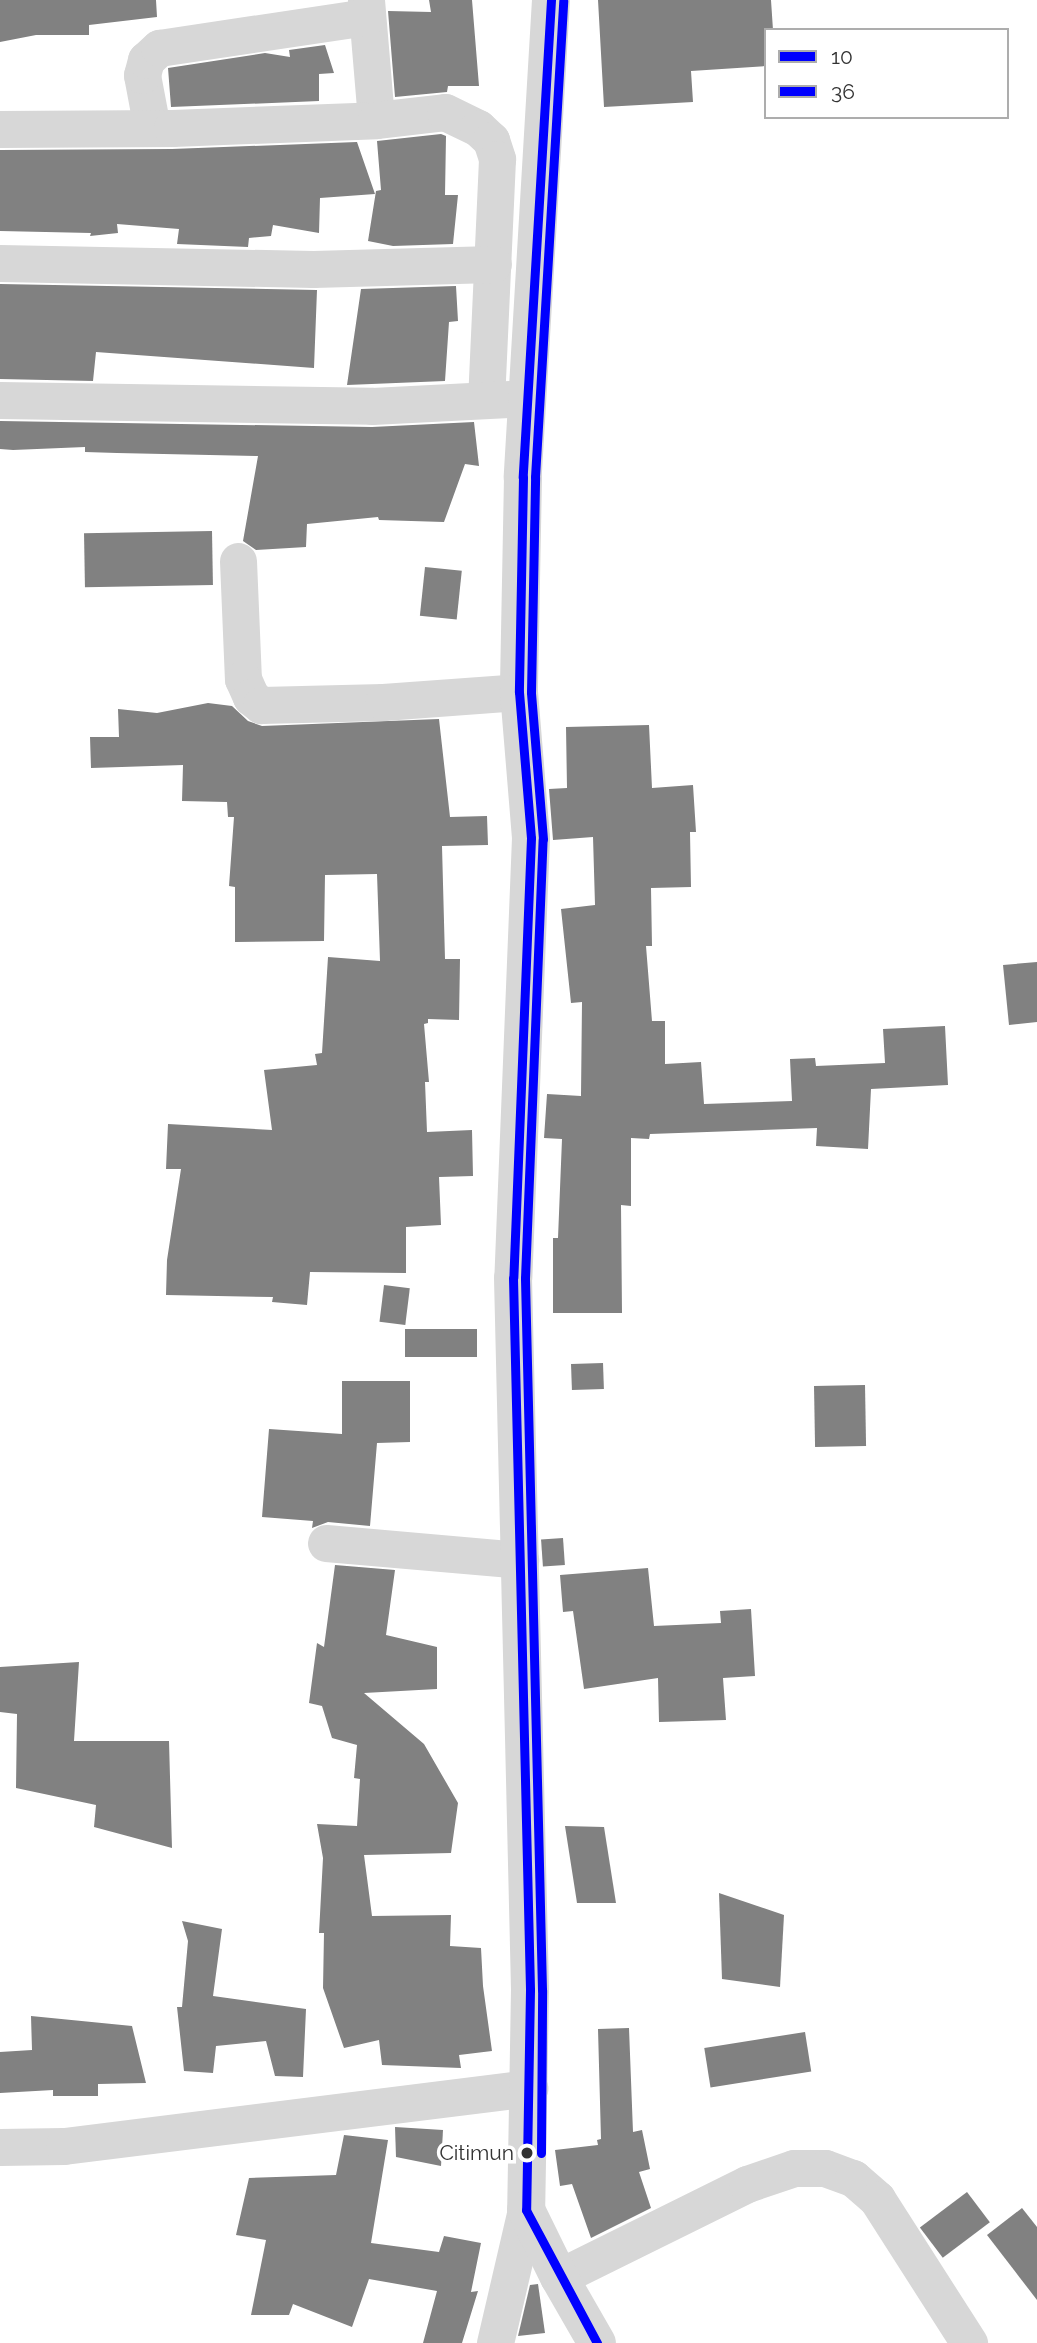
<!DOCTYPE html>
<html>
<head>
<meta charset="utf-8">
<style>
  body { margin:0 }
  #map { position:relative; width:1037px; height:2343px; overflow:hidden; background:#fff; font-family:Raleway,sans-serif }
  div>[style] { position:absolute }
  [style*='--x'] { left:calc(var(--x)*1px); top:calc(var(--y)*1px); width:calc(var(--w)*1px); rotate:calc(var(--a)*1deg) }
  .building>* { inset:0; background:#818181; transform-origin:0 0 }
  .minor>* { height:37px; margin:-18.5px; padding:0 18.5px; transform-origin:18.5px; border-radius:18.5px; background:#d7d7d7 }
  .tertiary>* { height:38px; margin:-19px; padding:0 19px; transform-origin:19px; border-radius:19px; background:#d7d7d7 }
  .bus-1>* { height:9px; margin:-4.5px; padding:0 4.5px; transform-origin:4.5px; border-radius:4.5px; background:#00f }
  .bus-2>* { height:9px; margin:-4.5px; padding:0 4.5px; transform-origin:4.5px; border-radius:4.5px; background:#00f }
  .dots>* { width:19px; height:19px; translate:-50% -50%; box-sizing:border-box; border:4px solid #fff; border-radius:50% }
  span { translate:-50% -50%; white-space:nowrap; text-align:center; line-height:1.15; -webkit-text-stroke:7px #fff; paint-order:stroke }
  .bus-label { font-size:21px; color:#333 }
  .right { translate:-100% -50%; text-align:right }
  .legend { position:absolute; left:764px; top:28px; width:245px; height:91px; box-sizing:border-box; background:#fff; border:2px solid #adadad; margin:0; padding:9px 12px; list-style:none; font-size:21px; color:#333 }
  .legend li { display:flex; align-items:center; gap:14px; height:35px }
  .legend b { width:35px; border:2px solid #adadad }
</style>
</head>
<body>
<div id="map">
  <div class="building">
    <i style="clip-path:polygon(0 0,156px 0,157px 17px,89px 25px,89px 35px,36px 35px,0 42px)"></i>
    <i style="clip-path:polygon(429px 0,472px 0,479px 86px,448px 86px,447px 92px,395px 97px,388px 11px,431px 12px)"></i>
    <i style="clip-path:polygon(598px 0,771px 0,773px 30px,766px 30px,766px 66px,691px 71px,693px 102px,604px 107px)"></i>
    <i style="clip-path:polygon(325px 45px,334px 73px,319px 74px,319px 101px,171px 107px,168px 68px,265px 53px,290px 57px,289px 50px)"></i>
    <i style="clip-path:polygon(441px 134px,446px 136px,445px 195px,458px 195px,453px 244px,393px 246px,368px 241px,376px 191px,381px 190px,377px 141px)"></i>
    <i style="clip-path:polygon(357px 142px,375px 194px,320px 198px,319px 233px,273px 225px,271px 236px,249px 238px,248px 247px,177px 244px,179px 229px,117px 224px,118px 233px,90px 236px,91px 233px,0 231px,0 150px,172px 149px)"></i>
    <i style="clip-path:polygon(0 284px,317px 290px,314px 368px,96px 352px,93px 381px,0 379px)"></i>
    <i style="clip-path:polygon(456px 286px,458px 321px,449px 322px,445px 381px,347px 385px,361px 289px)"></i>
    <i style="clip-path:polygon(0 421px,372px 427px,474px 422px,479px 466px,465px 464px,444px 522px,379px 520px,378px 517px,307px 524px,306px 547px,256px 550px,243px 541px,258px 456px,117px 453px,85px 452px,85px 447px,13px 450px,0 449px)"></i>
    <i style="left:212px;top:531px;width:54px;height:128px;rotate:89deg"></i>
    <i style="left:425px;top:567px;width:37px;height:49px;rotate:6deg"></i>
    <i style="clip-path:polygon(208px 703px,232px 706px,248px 721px,262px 726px,439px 719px,450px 817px,487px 816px,488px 845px,442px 846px,445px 959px,460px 959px,459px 1020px,428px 1019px,428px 1023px,424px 1024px,429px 1082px,425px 1082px,427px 1132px,472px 1130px,473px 1176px,439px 1177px,441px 1225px,406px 1227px,406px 1273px,310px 1272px,307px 1305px,272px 1302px,273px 1297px,166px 1295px,167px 1260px,181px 1169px,166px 1169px,168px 1124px,272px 1130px,264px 1070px,317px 1065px,315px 1054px,322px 1053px,328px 957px,380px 961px,377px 874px,325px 875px,324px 941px,235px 942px,235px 887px,229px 886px,234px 817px,228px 817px,227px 802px,182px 801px,183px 765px,91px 768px,90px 737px,119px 737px,118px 709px,157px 713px)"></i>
    <i style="clip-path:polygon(649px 725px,652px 788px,693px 785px,696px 832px,690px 832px,691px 887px,651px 888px,652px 946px,646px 946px,652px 1021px,665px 1021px,665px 1064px,701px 1062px,704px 1104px,792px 1101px,790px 1059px,815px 1058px,816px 1066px,885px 1063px,883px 1029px,945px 1026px,948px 1085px,871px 1089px,868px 1149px,816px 1146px,817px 1128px,650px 1134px,649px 1139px,631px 1138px,631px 1206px,621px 1205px,622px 1313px,553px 1313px,553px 1238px,558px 1238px,562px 1139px,544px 1138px,547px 1094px,581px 1096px,582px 1002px,571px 1003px,561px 909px,595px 905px,593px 837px,553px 840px,549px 789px,567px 788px,566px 727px)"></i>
    <i style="clip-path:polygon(1037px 962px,1037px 1022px,1009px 1025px,1003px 965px)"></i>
    <i style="left:384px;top:1285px;width:26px;height:37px;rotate:7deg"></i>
    <i style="left:477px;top:1329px;width:28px;height:72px;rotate:90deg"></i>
    <i style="left:603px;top:1363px;width:26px;height:32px;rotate:88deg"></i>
    <i style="clip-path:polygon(342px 1381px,410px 1381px,410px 1442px,377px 1443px,370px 1526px,328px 1522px,312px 1528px,313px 1521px,262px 1517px,269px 1429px,342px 1434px)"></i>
    <i style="left:865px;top:1385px;width:61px;height:51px;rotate:89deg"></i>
    <i style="left:563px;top:1538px;width:27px;height:22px;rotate:86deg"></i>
    <i style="clip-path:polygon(335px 1565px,395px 1570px,386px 1635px,437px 1647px,437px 1689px,364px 1693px,424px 1744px,458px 1803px,451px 1853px,364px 1855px,372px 1916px,451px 1915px,450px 1946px,481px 1948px,483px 1986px,492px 2051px,459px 2055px,461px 2068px,382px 2065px,379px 2040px,344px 2048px,323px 1988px,324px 1933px,319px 1933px,323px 1858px,317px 1824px,357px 1826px,360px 1779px,354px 1778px,357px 1745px,332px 1738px,322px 1706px,309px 1703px,317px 1643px,324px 1647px)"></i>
    <i style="clip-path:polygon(648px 1568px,654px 1626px,721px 1623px,720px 1611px,751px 1609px,755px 1676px,723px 1678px,726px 1720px,659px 1722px,658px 1678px,584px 1689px,573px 1611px,563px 1612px,560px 1575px)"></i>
    <i style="clip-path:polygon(79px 1662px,74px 1741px,169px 1741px,172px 1848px,94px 1827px,96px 1805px,16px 1788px,17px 1714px,0 1712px,0 1667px)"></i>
    <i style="clip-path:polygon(565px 1826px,604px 1827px,616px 1903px,577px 1903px)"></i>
    <i style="clip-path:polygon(719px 1893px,784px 1915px,780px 1987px,722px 1979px)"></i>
    <i style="clip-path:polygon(182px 1921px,222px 1929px,213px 1996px,306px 2009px,303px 2077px,275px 2076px,266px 2041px,216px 2046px,213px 2073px,184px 2071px,177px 2007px,182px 2007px,188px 1941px)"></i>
    <i style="clip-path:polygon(31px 2016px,132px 2026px,146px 2083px,98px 2084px,98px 2096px,53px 2096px,53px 2090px,0 2093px,0 2052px,32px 2050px)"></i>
    <i style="clip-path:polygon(629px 2028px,633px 2132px,642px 2130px,650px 2169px,639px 2172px,651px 2208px,591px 2238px,572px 2184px,560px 2186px,555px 2150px,598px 2145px,597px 2140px,601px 2139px,598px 2029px)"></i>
    <i style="left:805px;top:2032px;width:40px;height:102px;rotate:81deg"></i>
    <i style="clip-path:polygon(395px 2127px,443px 2130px,441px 2166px,396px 2157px)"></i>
    <i style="clip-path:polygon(344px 2135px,388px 2140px,371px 2243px,439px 2252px,444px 2236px,481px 2243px,471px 2292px,478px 2291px,462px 2343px,423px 2343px,437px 2291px,369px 2279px,352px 2327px,293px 2304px,289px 2315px,251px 2315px,266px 2240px,236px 2235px,249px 2178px,336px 2175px)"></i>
    <i style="left:967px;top:2192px;width:38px;height:59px;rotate:53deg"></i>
    <i style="clip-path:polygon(1022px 2208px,1037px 2227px,1037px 2300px,987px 2235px)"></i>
    <i style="clip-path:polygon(538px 2284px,545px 2333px,518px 2336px,530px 2285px)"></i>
  </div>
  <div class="minor">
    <i style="--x:366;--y:0;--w:120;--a:85.2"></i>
    <i style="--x:152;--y:128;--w:54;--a:-100.7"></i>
    <i style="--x:142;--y:75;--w:16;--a:-75"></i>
    <i style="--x:146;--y:60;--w:18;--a:-43"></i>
    <i style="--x:159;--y:48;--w:210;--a:-8.5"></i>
    <i style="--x:0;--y:129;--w:172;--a:-0.3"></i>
    <i style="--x:172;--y:128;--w:204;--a:-2.2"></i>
    <i style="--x:376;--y:120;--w:69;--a:-6.6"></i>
    <i style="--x:445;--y:112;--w:37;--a:26"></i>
    <i style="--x:478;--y:128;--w:18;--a:43"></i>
    <i style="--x:491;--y:140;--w:20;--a:72"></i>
    <i style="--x:497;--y:159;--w:241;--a:92.6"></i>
    <i style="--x:0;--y:263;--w:313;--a:1.1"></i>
    <i style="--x:313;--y:269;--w:180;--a:-1.6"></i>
    <i style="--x:0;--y:400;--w:372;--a:0.9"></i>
    <i style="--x:372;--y:406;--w:138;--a:-2.9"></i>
    <i style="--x:238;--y:561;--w:118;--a:87.6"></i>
    <i style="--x:243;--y:679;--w:20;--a:66"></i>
    <i style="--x:251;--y:697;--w:13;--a:39"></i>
    <i style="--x:261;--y:705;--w:122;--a:-1.4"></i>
    <i style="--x:383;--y:702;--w:136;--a:-4.2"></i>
    <i style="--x:326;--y:1543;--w:195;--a:5"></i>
    <i style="--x:0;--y:2147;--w:64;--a:-0.9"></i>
    <i style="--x:64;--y:2146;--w:469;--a:-7.1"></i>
    <i style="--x:559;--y:2277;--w:210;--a:-26.3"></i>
    <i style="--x:747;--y:2184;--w:50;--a:-18.8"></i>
    <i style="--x:794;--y:2168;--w:31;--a:0"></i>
    <i style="--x:825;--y:2168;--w:30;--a:20"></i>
    <i style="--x:853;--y:2178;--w:32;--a:41"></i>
    <i style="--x:877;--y:2199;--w:171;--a:57.4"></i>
    <i style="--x:495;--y:2343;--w:137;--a:-76.9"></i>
  </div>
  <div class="tertiary">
    <i style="--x:551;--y:0;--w:478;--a:93.4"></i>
    <i style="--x:523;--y:477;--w:215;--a:91.1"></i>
    <i style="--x:519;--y:692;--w:146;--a:85.3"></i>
    <i style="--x:531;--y:838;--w:440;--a:92.3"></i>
    <i style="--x:513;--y:1278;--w:712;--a:88.63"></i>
    <i style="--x:530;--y:1990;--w:220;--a:91"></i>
    <i style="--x:526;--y:2210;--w:75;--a:63.8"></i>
    <i style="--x:559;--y:2277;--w:76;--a:60.1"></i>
  </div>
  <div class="bus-1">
    <i style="--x:551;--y:0;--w:478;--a:93.4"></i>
    <i style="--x:523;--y:477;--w:215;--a:91.1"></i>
    <i style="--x:519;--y:692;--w:146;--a:85.3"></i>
    <i style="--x:531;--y:838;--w:440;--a:92.3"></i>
    <i style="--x:513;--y:1278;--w:712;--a:88.63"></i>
    <i style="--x:530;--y:1990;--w:220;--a:91"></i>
    <i style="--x:526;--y:2210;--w:151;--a:61.9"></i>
  </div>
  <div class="bus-2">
    <i style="--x:541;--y:2153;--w:163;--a:-89.6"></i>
    <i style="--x:542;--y:1990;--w:712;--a:-91.37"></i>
    <i style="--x:525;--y:1278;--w:439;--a:-87.7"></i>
    <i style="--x:543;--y:839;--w:147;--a:-94.7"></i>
    <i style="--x:531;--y:692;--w:215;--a:-88.9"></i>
    <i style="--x:535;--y:477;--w:477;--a:-86.6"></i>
  </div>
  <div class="dots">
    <i style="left:527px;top:2153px;background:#333"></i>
  </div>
  <div class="bus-label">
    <span class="right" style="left:514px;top:2153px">Citimun</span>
  </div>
  <ul class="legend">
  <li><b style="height:9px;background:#00f"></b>10</li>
  <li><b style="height:9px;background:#00f"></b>36</li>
  </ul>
</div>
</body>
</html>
